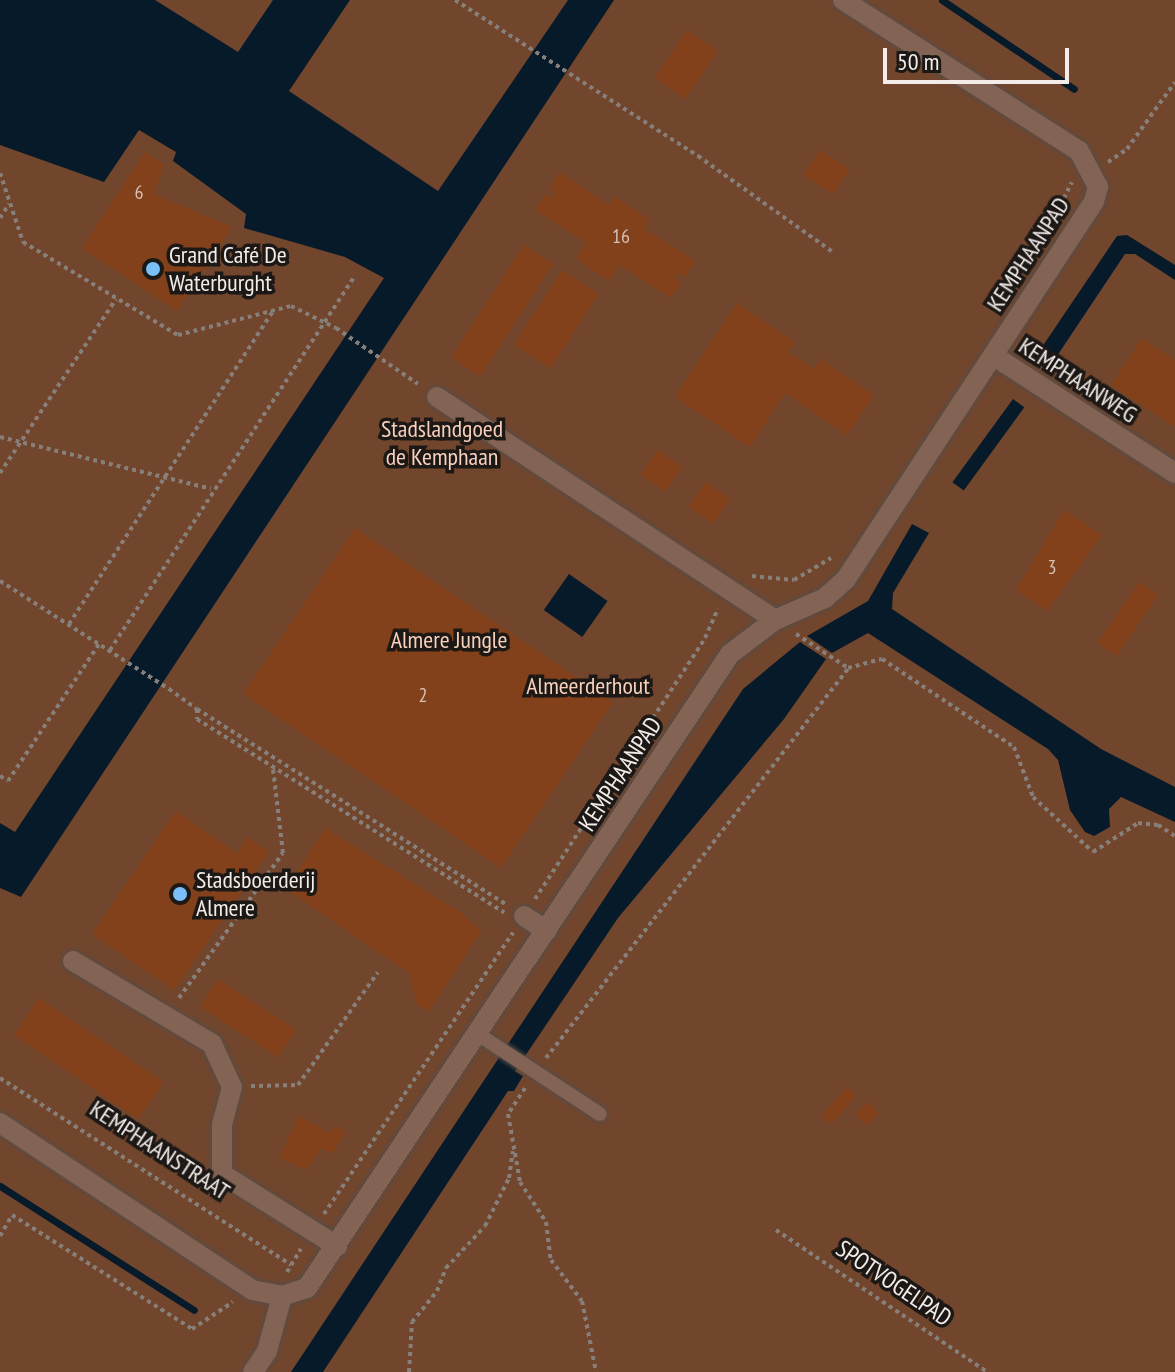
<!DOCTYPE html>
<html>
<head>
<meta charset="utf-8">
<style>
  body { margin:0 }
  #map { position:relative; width:1175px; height:1372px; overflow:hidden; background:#382f29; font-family:"PT Sans Narrow",sans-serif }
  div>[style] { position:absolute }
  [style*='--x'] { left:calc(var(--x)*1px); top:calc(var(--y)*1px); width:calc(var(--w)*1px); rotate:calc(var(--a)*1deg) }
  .green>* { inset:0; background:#72462d; transform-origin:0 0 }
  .water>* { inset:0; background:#061a2a; transform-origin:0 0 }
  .stream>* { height:7px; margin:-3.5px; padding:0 3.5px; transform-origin:3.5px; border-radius:3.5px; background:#061a2a }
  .building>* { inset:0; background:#82411a; transform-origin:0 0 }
  .path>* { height:4px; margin-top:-2px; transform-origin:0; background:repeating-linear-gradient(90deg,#877f7a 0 4px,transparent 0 8px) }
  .roads { filter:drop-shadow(0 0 2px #564d48) drop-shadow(0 0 2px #564d48) }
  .lane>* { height:14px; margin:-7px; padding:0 7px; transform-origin:7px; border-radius:7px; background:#826354 }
  .street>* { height:20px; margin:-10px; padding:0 10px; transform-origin:10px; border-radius:10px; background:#826354 }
  .dots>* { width:22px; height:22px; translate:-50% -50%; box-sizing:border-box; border:4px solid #1c1815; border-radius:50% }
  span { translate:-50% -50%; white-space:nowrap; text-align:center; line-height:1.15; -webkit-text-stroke:7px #1c1815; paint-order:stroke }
  .number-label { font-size:20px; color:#d7c1b5 }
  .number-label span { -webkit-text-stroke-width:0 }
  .street-label { font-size:24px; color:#f3ece9 }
  .poi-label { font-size:24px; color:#f3ece9 }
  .left { translate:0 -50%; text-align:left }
  .park-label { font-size:24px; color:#f8d0bb }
  .scale { position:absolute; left:883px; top:48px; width:186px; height:36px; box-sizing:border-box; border:4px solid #f3ece9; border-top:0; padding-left:10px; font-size:24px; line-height:28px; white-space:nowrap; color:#f3ece9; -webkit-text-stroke:6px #1c1815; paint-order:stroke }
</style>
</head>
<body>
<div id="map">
  <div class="green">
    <i style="left:0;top:0;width:1175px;height:1372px"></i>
  </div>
  <div class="water">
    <i style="clip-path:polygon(0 0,155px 0,238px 52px,273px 0,350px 0,289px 91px,438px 191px,568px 0,614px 0,21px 897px,0 888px,0 823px,15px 832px,384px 278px,345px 257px,244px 228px,246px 214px,173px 161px,176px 152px,139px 130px,104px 182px,0 145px)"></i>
    <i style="clip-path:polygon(1127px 235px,1175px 265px,1175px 280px,1135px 254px,1125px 254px,1055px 359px,1040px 350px,1117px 236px)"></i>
    <i style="left:1013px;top:399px;width:14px;height:103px;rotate:36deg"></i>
    <i style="clip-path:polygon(912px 524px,929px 533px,893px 593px,892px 609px,1101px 749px,1175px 787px,1175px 822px,1121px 797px,1109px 809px,1110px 827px,1094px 836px,1085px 832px,1070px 810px,1058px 760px,1048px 749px,868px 633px,832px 653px,807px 636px,868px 601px)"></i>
    <i style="left:569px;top:574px;width:47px;height:44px;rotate:35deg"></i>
    <i style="clip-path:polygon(800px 642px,826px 659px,784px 719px,618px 918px,515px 1071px,523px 1076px,514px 1091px,508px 1091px,323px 1372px,291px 1372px,743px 689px)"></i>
  </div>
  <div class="stream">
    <i style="--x:942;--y:0;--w:159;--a:34"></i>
    <i style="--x:0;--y:1186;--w:230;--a:32.6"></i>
  </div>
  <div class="building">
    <i style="left:687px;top:30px;width:37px;height:58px;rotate:34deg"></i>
    <i style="left:820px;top:150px;width:35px;height:30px;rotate:33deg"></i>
    <i style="clip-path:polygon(145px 152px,164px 165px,154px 194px,232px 227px,177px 311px,82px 248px)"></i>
    <i style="clip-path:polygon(559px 172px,609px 205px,615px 197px,650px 220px,644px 228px,695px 261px,685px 277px,678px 273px,675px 278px,681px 283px,671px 298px,619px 265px,609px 281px,576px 259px,586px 243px,535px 210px,545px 194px,551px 198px,555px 192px,549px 188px)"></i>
    <i style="left:524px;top:245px;width:35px;height:134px;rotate:33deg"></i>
    <i style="left:562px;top:270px;width:44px;height:89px;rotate:33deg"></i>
    <i style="clip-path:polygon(737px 303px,795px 342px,788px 352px,814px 369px,821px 359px,874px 395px,847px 435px,785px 393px,750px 447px,675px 397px)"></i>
    <i style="clip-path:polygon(1142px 338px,1175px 360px,1175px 427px,1111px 385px)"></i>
    <i style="left:657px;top:450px;width:30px;height:30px;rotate:33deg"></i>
    <i style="left:705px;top:482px;width:30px;height:30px;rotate:33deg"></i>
    <i style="clip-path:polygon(1064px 510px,1102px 535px,1047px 611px,1016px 590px)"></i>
    <i style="left:355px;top:528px;width:311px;height:200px;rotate:34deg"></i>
    <i style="left:1139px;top:582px;width:23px;height:74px;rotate:34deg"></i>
    <i style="clip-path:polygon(176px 811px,237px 853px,247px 837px,269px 852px,174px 990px,92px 934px)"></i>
    <i style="clip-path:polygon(325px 828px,460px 912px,481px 931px,429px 1011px,417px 1005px,409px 973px,286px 889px)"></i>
    <i style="left:218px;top:979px;width:93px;height:33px;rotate:33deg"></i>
    <i style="left:39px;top:998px;width:150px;height:45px;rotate:34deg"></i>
    <i style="left:847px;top:1087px;width:13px;height:38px;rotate:42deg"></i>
    <i style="left:867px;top:1102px;width:16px;height:17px;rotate:43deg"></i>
    <i style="clip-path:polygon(299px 1115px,329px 1133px,335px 1125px,346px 1132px,332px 1154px,321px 1148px,307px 1170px,279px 1158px)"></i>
  </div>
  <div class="path">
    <i style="--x:455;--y:0;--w:289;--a:32.7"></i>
    <i style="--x:698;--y:156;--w:167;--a:35.5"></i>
    <i style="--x:1108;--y:162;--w:23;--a:-34"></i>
    <i style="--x:1127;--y:149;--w:82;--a:-54.4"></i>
    <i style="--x:0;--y:173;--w:73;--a:71.6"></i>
    <i style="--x:23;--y:242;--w:181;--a:31"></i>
    <i style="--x:178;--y:335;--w:117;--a:-14.4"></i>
    <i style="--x:291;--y:306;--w:50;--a:26.1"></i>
    <i style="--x:336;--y:328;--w:99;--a:34.3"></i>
    <i style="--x:0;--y:218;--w:17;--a:-57"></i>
    <i style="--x:1053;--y:220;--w:42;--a:-63.4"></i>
    <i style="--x:0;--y:437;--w:217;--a:13.8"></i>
    <i style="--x:0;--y:473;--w:209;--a:-56.3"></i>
    <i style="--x:752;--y:576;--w:42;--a:5.4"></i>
    <i style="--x:794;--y:580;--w:43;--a:-30.7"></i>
    <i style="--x:0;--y:581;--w:201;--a:32.6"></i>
    <i style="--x:169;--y:689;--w:34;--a:36"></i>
    <i style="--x:197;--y:709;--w:10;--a:90"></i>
    <i style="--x:197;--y:719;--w:363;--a:32.2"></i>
    <i style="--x:69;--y:624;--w:374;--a:-56.9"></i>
    <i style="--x:796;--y:634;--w:62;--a:33.2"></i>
    <i style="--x:848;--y:668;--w:35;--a:-15"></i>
    <i style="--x:882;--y:659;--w:159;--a:33.7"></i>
    <i style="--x:1014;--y:747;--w:53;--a:69.2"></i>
    <i style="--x:1033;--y:797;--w:81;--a:42.5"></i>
    <i style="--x:1093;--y:852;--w:54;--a:-32.8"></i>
    <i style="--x:1138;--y:823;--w:20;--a:6"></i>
    <i style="--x:1158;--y:825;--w:20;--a:33"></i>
    <i style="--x:110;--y:650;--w:444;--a:-56.8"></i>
    <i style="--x:197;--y:709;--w:365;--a:32.3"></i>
    <i style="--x:0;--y:776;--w:9;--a:32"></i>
    <i style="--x:8;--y:781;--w:164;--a:-56.4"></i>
    <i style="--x:535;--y:899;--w:311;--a:-56.9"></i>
    <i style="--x:705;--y:638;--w:32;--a:-66"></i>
    <i style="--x:179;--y:998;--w:178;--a:-54.4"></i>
    <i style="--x:283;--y:853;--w:85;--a:-96.8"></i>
    <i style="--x:546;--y:1058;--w:493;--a:-52.2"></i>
    <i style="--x:0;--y:1078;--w:346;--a:32.7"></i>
    <i style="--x:251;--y:1086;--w:47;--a:-1.2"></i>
    <i style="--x:298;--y:1085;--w:138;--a:-54.7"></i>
    <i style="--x:525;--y:1088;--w:31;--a:123"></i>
    <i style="--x:508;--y:1114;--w:69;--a:80"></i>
    <i style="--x:520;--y:1182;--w:48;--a:57"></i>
    <i style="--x:546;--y:1222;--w:38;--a:83"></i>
    <i style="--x:551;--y:1260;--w:51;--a:52.9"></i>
    <i style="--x:582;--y:1301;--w:72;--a:78.8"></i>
    <i style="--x:324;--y:1214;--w:339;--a:-56.1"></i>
    <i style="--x:776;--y:1230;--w:254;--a:33.9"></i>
    <i style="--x:0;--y:1236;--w:24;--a:-60"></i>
    <i style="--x:12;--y:1215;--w:213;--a:32.3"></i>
    <i style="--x:192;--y:1329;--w:49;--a:-33.4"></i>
    <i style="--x:287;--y:1272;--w:27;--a:-59"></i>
    <i style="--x:409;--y:1372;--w:50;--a:-86.6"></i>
    <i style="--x:412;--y:1322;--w:40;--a:-51"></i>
    <i style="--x:437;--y:1291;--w:25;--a:-69"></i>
    <i style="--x:446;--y:1268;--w:57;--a:-47.1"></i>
    <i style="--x:485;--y:1226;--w:54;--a:-63.4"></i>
    <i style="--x:509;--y:1178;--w:27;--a:-82"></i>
  </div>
  <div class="roads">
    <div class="lane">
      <i style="--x:476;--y:1033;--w:148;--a:33.2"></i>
    </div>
    <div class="street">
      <i style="--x:994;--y:356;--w:216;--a:32.9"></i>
      <i style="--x:437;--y:397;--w:405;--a:33.4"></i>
      <i style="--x:524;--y:916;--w:27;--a:33"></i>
      <i style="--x:73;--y:961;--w:162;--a:30.8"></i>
      <i style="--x:212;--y:1044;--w:47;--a:65.1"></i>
      <i style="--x:232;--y:1087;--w:39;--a:105"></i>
      <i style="--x:222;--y:1125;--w:49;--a:90"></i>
      <i style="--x:222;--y:1174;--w:136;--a:32.1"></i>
      <i style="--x:0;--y:1123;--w:302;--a:33.5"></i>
      <i style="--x:252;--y:1290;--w:31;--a:11"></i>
      <i style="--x:282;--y:1296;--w:26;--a:-18"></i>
      <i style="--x:307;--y:1288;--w:762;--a:-56.29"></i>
      <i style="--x:730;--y:654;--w:56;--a:-37.1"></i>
      <i style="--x:775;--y:620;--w:55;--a:-23.7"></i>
      <i style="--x:825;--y:598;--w:28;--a:-42"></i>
      <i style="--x:846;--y:579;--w:452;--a:-56.7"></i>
      <i style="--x:1094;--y:201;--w:15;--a:-74"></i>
      <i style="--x:1098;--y:187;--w:41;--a:-117.8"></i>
      <i style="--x:1079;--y:151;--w:280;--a:-147.4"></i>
      <i style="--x:253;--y:1372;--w:25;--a:-56"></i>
      <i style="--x:267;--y:1351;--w:57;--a:-74.7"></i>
    </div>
  </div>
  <div class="dots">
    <i style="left:153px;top:269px;background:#7abff8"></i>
    <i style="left:180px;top:894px;background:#7abff8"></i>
  </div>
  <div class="number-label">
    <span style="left:139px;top:192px">6</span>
    <span style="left:621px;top:236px">16</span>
    <span style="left:1052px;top:567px">3</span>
    <span style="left:423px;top:695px">2</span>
  </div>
  <div class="street-label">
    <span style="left:1028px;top:254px;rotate:-57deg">KEMPHAANPAD</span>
    <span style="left:1078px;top:380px;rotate:33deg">KEMPHAANWEG</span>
    <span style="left:620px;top:774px;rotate:-57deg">KEMPHAANPAD</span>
    <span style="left:160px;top:1150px;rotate:33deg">KEMPHAANSTRAAT</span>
    <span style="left:894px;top:1283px;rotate:34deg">SPOTVOGELPAD</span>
  </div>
  <div class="poi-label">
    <span class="left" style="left:169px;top:269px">Grand Café De<br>Waterburght</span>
    <span class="left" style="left:196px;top:894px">Stadsboerderij<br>Almere</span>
  </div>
  <div class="park-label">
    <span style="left:442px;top:443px">Stadslandgoed<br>de Kemphaan</span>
    <span style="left:449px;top:640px">Almere Jungle</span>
    <span style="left:588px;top:686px">Almeerderhout</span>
  </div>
  <div class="scale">50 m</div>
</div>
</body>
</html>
